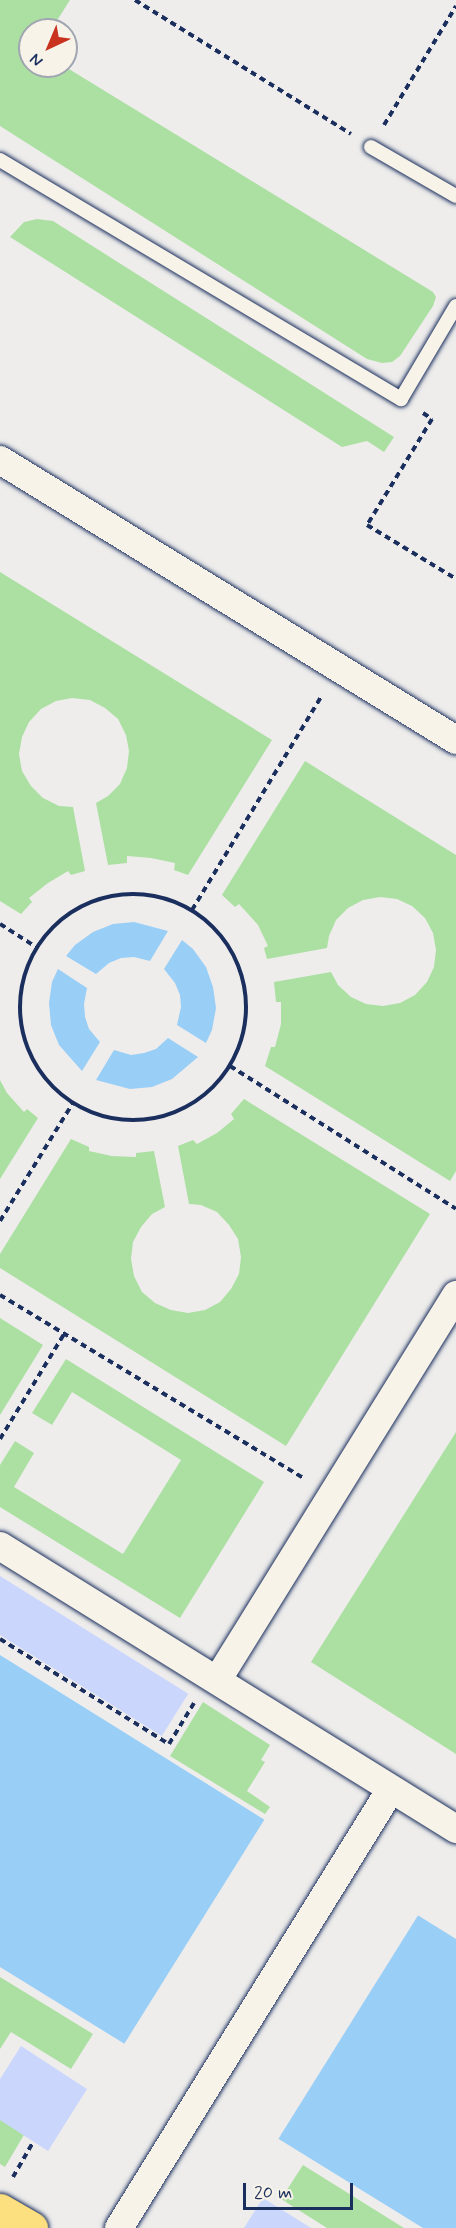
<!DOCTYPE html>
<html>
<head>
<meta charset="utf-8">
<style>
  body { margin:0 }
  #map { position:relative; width:456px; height:2228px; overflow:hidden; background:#eeedec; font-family:Mynerve,sans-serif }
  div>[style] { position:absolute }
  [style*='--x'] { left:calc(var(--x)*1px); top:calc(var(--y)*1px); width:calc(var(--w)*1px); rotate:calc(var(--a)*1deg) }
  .green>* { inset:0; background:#ace0a2 }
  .water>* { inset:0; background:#99cef7 }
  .pier>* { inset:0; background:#eeedec; transform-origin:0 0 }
  .building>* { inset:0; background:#cbd6fd; transform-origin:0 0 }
  .path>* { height:4px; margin-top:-2px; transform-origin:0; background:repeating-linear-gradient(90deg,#1b2f5e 0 6px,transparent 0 10.5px) }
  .path>.ring { margin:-2px; padding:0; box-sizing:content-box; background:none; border:4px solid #1b2f5e; border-radius:50% }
  .roads { filter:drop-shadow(0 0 2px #1b2f5e) drop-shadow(0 0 2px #1b2f5e) }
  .lane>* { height:14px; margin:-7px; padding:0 7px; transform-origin:7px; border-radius:7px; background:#f7f3e8 }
  .street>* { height:28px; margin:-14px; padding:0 14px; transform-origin:14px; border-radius:14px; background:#f7f3e8 }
  .highway>* { height:33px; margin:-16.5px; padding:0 16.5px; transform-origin:16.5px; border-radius:16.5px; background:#fce080 }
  span { translate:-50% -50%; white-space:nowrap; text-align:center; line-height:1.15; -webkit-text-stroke:4.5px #f7f3e8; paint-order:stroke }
  .north { position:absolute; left:18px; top:18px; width:60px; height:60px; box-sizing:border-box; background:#f7f3e8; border:2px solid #9fa5b1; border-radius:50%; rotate:224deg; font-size:16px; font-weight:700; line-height:24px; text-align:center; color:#1b2f5e }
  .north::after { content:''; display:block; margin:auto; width:21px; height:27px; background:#c8321e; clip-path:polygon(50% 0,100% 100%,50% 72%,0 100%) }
  .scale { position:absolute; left:243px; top:2183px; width:110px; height:27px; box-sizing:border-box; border:3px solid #1b2f5e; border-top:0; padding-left:8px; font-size:18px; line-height:21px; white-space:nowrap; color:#1b2f5e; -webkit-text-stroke:4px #f7f3e8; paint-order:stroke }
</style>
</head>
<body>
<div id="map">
  <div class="green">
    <i style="clip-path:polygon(0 0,70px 0,51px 30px,30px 30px,30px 66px,64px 66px,433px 292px,436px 297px,433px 306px,400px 356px,392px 362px,382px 363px,367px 359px,0 126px)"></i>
    <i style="clip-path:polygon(37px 219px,53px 221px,394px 437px,384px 452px,367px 441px,342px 447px,10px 237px,24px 222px)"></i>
    <i style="clip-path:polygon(0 572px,272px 740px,188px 875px,174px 870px,175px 863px,151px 858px,127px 856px,127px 863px,108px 865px,96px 803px,108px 796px,120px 784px,127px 768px,129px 751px,126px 735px,118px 719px,105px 708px,90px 700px,72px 698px,56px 701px,41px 709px,29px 722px,22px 737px,19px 754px,22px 771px,31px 786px,43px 798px,59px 806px,73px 807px,85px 871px,71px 875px,68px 871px,48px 883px,29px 898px,32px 902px,21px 914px,0 901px)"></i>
    <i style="clip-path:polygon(305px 761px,456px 855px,456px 1171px,450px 1181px,265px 1066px,271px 1047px,275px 1047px,281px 1024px,281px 1002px,276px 1002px,274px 982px,331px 972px,338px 985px,351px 997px,366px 1004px,383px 1006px,400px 1003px,415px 995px,427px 982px,434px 967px,436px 950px,433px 933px,425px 918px,412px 906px,397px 899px,380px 897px,363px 900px,348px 908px,336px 920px,329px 936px,327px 948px,267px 959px,264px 948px,268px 946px,258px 925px,239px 904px,235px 907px,222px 895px)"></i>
    <i style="clip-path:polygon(0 1080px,7px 1093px,24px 1112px,27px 1109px,38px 1118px,0 1179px)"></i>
    <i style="clip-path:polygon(244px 1099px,430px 1214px,286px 1446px,0 1268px,0 1254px,71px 1139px,89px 1147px,89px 1151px,112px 1156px,136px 1157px,136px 1153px,154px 1151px,165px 1207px,152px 1214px,141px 1227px,133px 1242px,131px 1259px,134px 1276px,142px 1292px,155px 1303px,171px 1310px,188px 1313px,205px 1310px,220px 1302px,231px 1289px,239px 1274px,241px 1257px,238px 1239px,229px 1225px,217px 1212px,201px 1205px,189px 1204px,178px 1146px,193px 1140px,197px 1144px,217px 1133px,234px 1119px,231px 1114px)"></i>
    <i style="clip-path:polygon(0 1318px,43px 1345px,0 1415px)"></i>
    <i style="clip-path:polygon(66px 1359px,264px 1482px,180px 1618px,0 1507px,0 1465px,15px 1441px,34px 1453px,14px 1487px,123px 1554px,181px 1460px,72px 1392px,52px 1425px,32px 1413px)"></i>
    <i style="clip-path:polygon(456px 1432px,456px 1754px,311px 1662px)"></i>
    <i style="clip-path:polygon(203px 1702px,270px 1745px,261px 1760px,265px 1762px,247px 1791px,270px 1807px,265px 1814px,170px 1756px)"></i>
    <i style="clip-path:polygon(0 1977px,93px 2034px,71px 2069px,11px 2032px,0 2049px)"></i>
    <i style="clip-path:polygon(0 2118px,25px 2133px,5px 2167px,0 2164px)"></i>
    <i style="clip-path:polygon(303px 2165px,404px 2228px,327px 2228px,281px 2199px)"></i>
  </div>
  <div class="water">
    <i style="clip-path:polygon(134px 922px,168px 931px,150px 961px,134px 957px,121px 958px,109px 963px,96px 974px,66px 956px,75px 945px,93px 932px,113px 924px)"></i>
    <i style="clip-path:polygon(182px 940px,193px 949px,206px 967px,213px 987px,216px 1008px,212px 1030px,206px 1043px,177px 1025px,181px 1007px,180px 995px,175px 983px,164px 969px)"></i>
    <i style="clip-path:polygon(58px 969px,87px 988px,84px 1004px,85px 1017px,89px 1029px,100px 1042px,82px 1071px,59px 1045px,51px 1025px,49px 1003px,52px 982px)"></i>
    <i style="clip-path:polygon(168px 1038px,198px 1057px,172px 1079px,152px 1087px,130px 1089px,96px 1080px,114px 1050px,131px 1055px,144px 1053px,156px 1049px)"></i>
    <i style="clip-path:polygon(0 1655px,456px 1939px,456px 2228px,423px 2228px,0 1967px)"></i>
  </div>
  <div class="pier">
    <i style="left:266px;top:1817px;width:181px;height:270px;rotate:32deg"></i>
  </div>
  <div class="building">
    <i style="left:0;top:1576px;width:222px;height:50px;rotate:32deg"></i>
    <i style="clip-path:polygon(21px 2046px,87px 2089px,48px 2151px,0 2120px,0 2079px)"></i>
    <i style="clip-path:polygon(263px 2198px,311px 2228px,244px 2228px)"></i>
  </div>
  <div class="path">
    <i style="--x:135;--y:0;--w:254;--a:31.8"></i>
    <i style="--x:384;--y:125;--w:139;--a:-58.8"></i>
    <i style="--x:423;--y:413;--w:11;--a:34"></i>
    <i style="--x:432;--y:419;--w:124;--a:121.5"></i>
    <i style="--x:367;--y:525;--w:104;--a:31.2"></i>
    <i class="ring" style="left:20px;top:894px;width:222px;height:222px"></i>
    <i style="--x:192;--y:910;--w:251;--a:-58.8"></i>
    <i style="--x:0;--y:924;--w:43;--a:32.6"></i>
    <i style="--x:230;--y:1066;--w:267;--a:32.3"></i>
    <i style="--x:0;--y:1221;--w:139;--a:-58.3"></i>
    <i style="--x:0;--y:1295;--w:356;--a:31.1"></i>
    <i style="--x:0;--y:1439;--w:123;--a:-58.6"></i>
    <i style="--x:0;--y:1639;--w:199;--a:31.9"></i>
    <i style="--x:169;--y:1744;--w:48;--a:-58.6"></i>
    <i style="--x:13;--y:2177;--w:38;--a:-60"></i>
  </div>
  <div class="roads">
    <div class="lane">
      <i style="--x:371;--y:147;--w:98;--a:30"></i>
      <i style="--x:0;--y:160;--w:467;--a:30.8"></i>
      <i style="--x:401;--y:399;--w:108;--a:-59.4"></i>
    </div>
    <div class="street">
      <i style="--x:0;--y:460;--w:535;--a:31.55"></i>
      <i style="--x:0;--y:1546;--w:537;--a:31.82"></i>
      <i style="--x:218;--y:1679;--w:452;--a:-58.2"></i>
      <i style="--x:119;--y:2228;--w:516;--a:-58.22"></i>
    </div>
    <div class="highway">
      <i style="--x:0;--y:2210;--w:36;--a:30"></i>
    </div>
  </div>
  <div class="north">N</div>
  <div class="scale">20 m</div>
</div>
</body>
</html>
